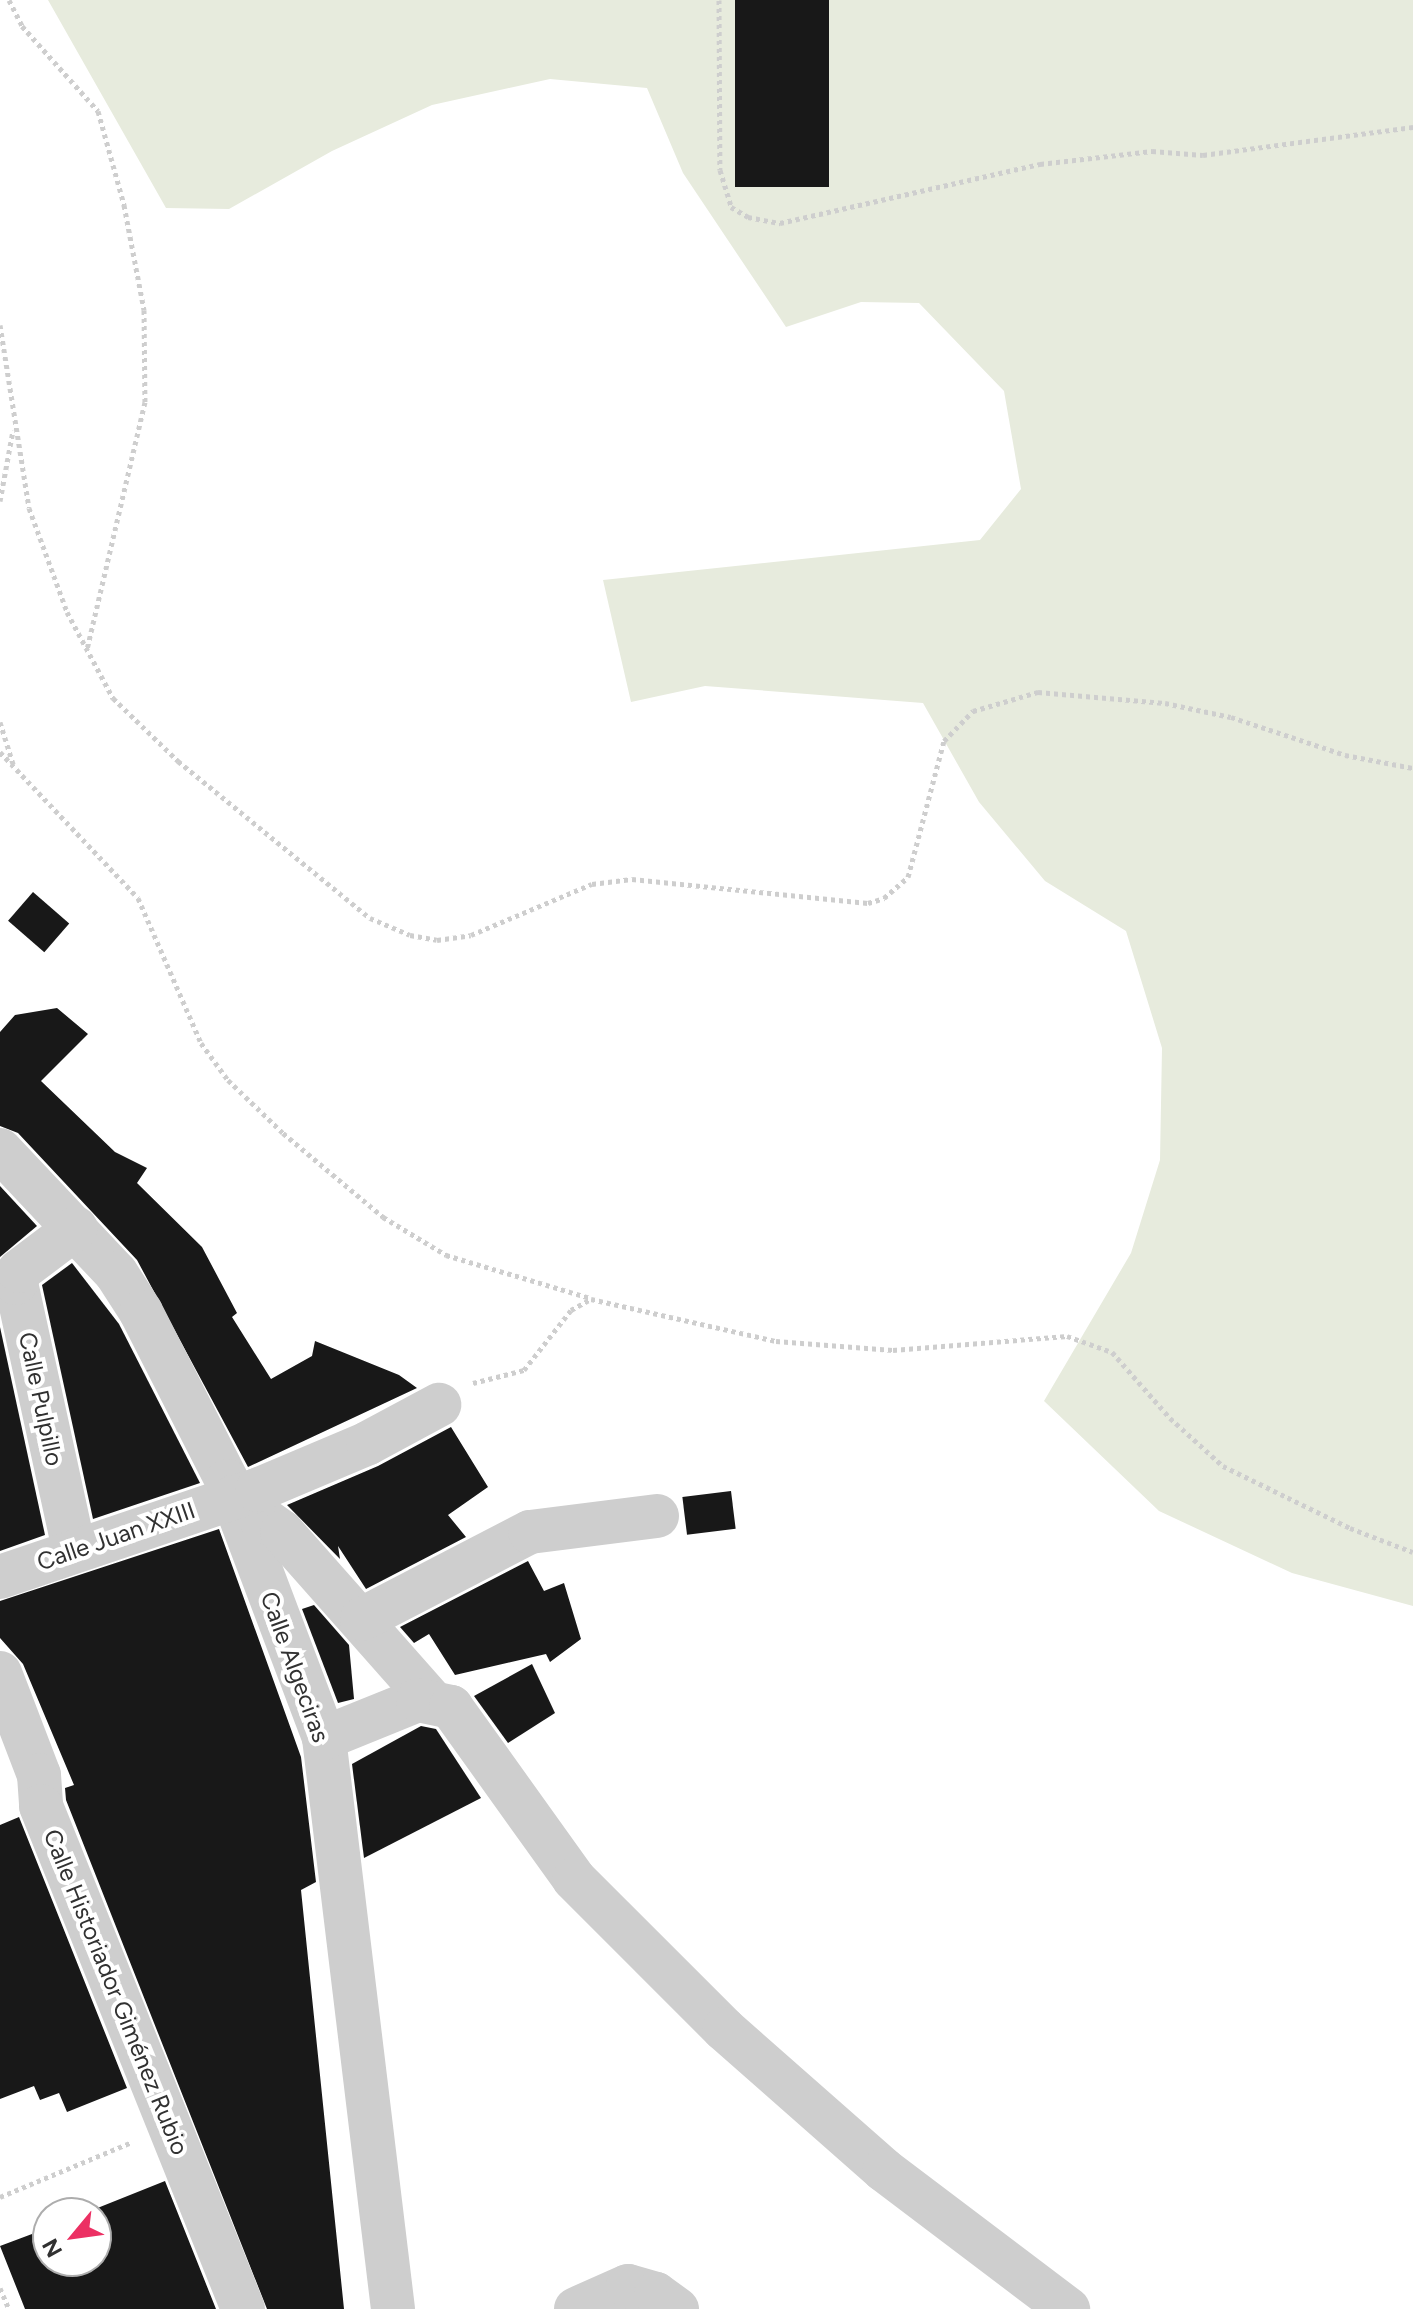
<!DOCTYPE html>
<html>
<head>
<meta charset="utf-8">
<style>
  body { margin:0 }
  #map { position:relative; width:1413px; height:2309px; overflow:hidden; background:#fff; font-family:Figtree,sans-serif }
  div>[style] { position:absolute }
  [style*='--x'] { left:calc(var(--x)*1px); top:calc(var(--y)*1px); width:calc(var(--w)*1px); rotate:calc(var(--a)*1deg) }
  .green>* { inset:0; background:#e7ebdd }
  .building>* { inset:0; background:#181818; transform-origin:0 0 }
  .path>* { height:5px; margin-top:-2.5px; transform-origin:0; background:repeating-linear-gradient(90deg,#cecece 0 4px,transparent 0 8px) }
  .minor>* { height:44px; margin:-22px; padding:0 22px; transform-origin:22px; border-radius:22px; background:#cecece }
  span { translate:-50% -50%; white-space:nowrap; text-align:center; line-height:1.15; -webkit-text-stroke:8px #fff; paint-order:stroke }
  .street-label { font-size:24px; color:#313131 }
  .north { position:absolute; left:32px; top:2197px; width:80px; height:80px; box-sizing:border-box; background:#fff; border:2px solid #adadad; border-radius:50%; rotate:241deg; font-size:22px; font-weight:700; line-height:32px; text-align:center; color:#313131 }
  .north::after { content:''; display:block; margin:auto; width:28px; height:36px; background:#ec3063; clip-path:polygon(50% 0,100% 100%,50% 72%,0 100%) }
</style>
</head>
<body>
<div id="map">
  <div class="green">
    <i style="clip-path:polygon(48px 0,1413px 0,1413px 1606px,1292px 1573px,1159px 1511px,1044px 1401px,1131px 1253px,1160px 1160px,1162px 1048px,1126px 931px,1045px 881px,979px 802px,923px 703px,705px 686px,631px 702px,603px 580px,980px 540px,1021px 489px,1004px 391px,919px 303px,861px 302px,786px 327px,683px 173px,647px 88px,550px 79px,432px 105px,332px 151px,229px 209px,166px 208px)"></i>
  </div>
  <div class="building">
    <i style="left:829px;top:0;width:187px;height:94px;rotate:90deg"></i>
    <i style="left:33px;top:892px;width:48px;height:38px;rotate:41deg"></i>
    <i style="clip-path:polygon(57px 1008px,88px 1034px,41px 1081px,115px 1152px,147px 1168px,137px 1183px,202px 1247px,237px 1313px,232px 1317px,271px 1379px,312px 1356px,315px 1341px,399px 1375px,417px 1388px,248px 1467px,137px 1260px,18px 1133px,0 1126px,0 1032px,15px 1015px)"></i>
    <i style="clip-path:polygon(0 1186px,37px 1226px,0 1257px)"></i>
    <i style="clip-path:polygon(72px 1263px,119px 1324px,200px 1483px,93px 1519px,42px 1285px)"></i>
    <i style="clip-path:polygon(0 1327px,45px 1535px,0 1551px)"></i>
    <i style="clip-path:polygon(451px 1427px,488px 1487px,448px 1515px,466px 1537px,366px 1589px,338px 1546px,340px 1559px,287px 1505px,378px 1466px)"></i>
    <i style="left:731px;top:1491px;width:38px;height:49px;rotate:83deg"></i>
    <i style="clip-path:polygon(219px 1529px,301px 1757px,316px 1882px,301px 1890px,344px 2309px,267px 2309px,66px 1800px,65px 1788px,74px 1785px,23px 1664px,0 1638px,0 1601px)"></i>
    <i style="clip-path:polygon(528px 1561px,544px 1591px,564px 1583px,581px 1639px,550px 1662px,546px 1654px,455px 1675px,429px 1634px,414px 1643px,400px 1627px)"></i>
    <i style="clip-path:polygon(314px 1605px,349px 1645px,354px 1699px,338px 1703px,302px 1609px)"></i>
    <i style="clip-path:polygon(532px 1664px,555px 1713px,508px 1743px,474px 1696px)"></i>
    <i style="clip-path:polygon(421px 1726px,436px 1729px,481px 1798px,364px 1858px,352px 1764px)"></i>
    <i style="clip-path:polygon(19px 1817px,127px 2088px,67px 2112px,59px 2093px,40px 2100px,34px 2086px,0 2099px,0 1825px)"></i>
    <i style="clip-path:polygon(165px 2181px,216px 2309px,25px 2309px,0 2246px,48px 2228px,48px 2261px,96px 2261px,96px 2213px,85px 2213px)"></i>
  </div>
  <div class="path">
    <i style="--x:9;--y:0;--w:29;--a:63"></i>
    <i style="--x:22;--y:26;--w:114;--a:48.2"></i>
    <i style="--x:98;--y:111;--w:98;--a:74.5"></i>
    <i style="--x:124;--y:205;--w:107;--a:79.2"></i>
    <i style="--x:144;--y:310;--w:92;--a:89.4"></i>
    <i style="--x:145;--y:402;--w:255;--a:103.2"></i>
    <i style="--x:719;--y:0;--w:170;--a:89.7"></i>
    <i style="--x:720;--y:170;--w:39;--a:73"></i>
    <i style="--x:731;--y:207;--w:20;--a:30"></i>
    <i style="--x:748;--y:217;--w:33;--a:11"></i>
    <i style="--x:780;--y:223;--w:267;--a:-12.8"></i>
    <i style="--x:1040;--y:164;--w:113;--a:-6.6"></i>
    <i style="--x:1152;--y:151;--w:51;--a:4.5"></i>
    <i style="--x:1203;--y:155;--w:212;--a:-7.6"></i>
    <i style="--x:0;--y:325;--w:185;--a:81"></i>
    <i style="--x:29;--y:508;--w:111;--a:69.9"></i>
    <i style="--x:67;--y:612;--w:98;--a:61.9"></i>
    <i style="--x:113;--y:698;--w:91;--a:44.1"></i>
    <i style="--x:178;--y:761;--w:248;--a:39.3"></i>
    <i style="--x:370;--y:918;--w:43;--a:23"></i>
    <i style="--x:410;--y:935;--w:27;--a:10"></i>
    <i style="--x:437;--y:940;--w:34;--a:-8"></i>
    <i style="--x:471;--y:935;--w:131;--a:-22.9"></i>
    <i style="--x:592;--y:884;--w:40;--a:-7.1"></i>
    <i style="--x:632;--y:879;--w:237;--a:5.8"></i>
    <i style="--x:868;--y:903;--w:17;--a:-17"></i>
    <i style="--x:884;--y:898;--w:32;--a:-41"></i>
    <i style="--x:908;--y:877;--w:141;--a:-75.2"></i>
    <i style="--x:944;--y:741;--w:42;--a:-46"></i>
    <i style="--x:973;--y:711;--w:68;--a:-16.3"></i>
    <i style="--x:1038;--y:692;--w:127;--a:5"></i>
    <i style="--x:1165;--y:703;--w:67;--a:12"></i>
    <i style="--x:1231;--y:717;--w:120;--a:18.4"></i>
    <i style="--x:1345;--y:755;--w:69;--a:10.8"></i>
    <i style="--x:0;--y:501;--w:72;--a:-79.6"></i>
    <i style="--x:0;--y:722;--w:47;--a:72.7"></i>
    <i style="--x:0;--y:752;--w:201;--a:46.6"></i>
    <i style="--x:138;--y:898;--w:158;--a:66.5"></i>
    <i style="--x:201;--y:1043;--w:46;--a:53.9"></i>
    <i style="--x:228;--y:1080;--w:76;--a:43.9"></i>
    <i style="--x:283;--y:1133;--w:131;--a:40"></i>
    <i style="--x:383;--y:1217;--w:74;--a:31.1"></i>
    <i style="--x:446;--y:1255;--w:150;--a:16.6"></i>
    <i style="--x:473;--y:1383;--w:53;--a:-14.3"></i>
    <i style="--x:524;--y:1370;--w:76;--a:-51.9"></i>
    <i style="--x:571;--y:1310;--w:23;--a:-29"></i>
    <i style="--x:591;--y:1299;--w:190;--a:12.8"></i>
    <i style="--x:776;--y:1341;--w:117;--a:4.4"></i>
    <i style="--x:893;--y:1350;--w:175;--a:-4.6"></i>
    <i style="--x:1067;--y:1336;--w:48;--a:19.6"></i>
    <i style="--x:1112;--y:1352;--w:88;--a:48.7"></i>
    <i style="--x:1170;--y:1418;--w:72;--a:42.2"></i>
    <i style="--x:1223;--y:1466;--w:141;--a:26"></i>
    <i style="--x:1350;--y:1528;--w:67;--a:20.9"></i>
    <i style="--x:0;--y:2197;--w:143;--a:-22.6"></i>
    <i style="--x:0;--y:2288;--w:23;--a:67"></i>
  </div>
  <div class="minor">
    <i style="--x:0;--y:1150;--w:169;--a:46.7"></i>
    <i style="--x:116;--y:1273;--w:46;--a:57.3"></i>
    <i style="--x:141;--y:1312;--w:190;--a:63"></i>
    <i style="--x:227;--y:1481;--w:275;--a:69.3"></i>
    <i style="--x:324;--y:1738;--w:575;--a:83.11"></i>
    <i style="--x:233;--y:1497;--w:60;--a:35.5"></i>
    <i style="--x:282;--y:1532;--w:223;--a:48.5"></i>
    <i style="--x:74;--y:1549;--w:272;--a:-102.3"></i>
    <i style="--x:16;--y:1283;--w:12;--a:-76"></i>
    <i style="--x:19;--y:1271;--w:71;--a:-37"></i>
    <i style="--x:0;--y:1577;--w:271;--a:-18.7"></i>
    <i style="--x:257;--y:1490;--w:121;--a:-22.9"></i>
    <i style="--x:368;--y:1443;--w:81;--a:-28.2"></i>
    <i style="--x:362;--y:1619;--w:189;--a:-27.4"></i>
    <i style="--x:530;--y:1532;--w:128;--a:-7.2"></i>
    <i style="--x:0;--y:1673;--w:109;--a:69.1"></i>
    <i style="--x:39;--y:1775;--w:31;--a:86"></i>
    <i style="--x:41;--y:1806;--w:542;--a:68.12"></i>
    <i style="--x:324;--y:1738;--w:101;--a:-22"></i>
    <i style="--x:418;--y:1700;--w:34;--a:12"></i>
    <i style="--x:451;--y:1707;--w:211;--a:54.4"></i>
    <i style="--x:574;--y:1879;--w:212;--a:45"></i>
    <i style="--x:724;--y:2029;--w:213;--a:41.4"></i>
    <i style="--x:884;--y:2170;--w:231;--a:37.1"></i>
    <i style="--x:576;--y:2309;--w:57;--a:-23.9"></i>
    <i style="--x:628;--y:2286;--w:29;--a:16"></i>
    <i style="--x:656;--y:2294;--w:26;--a:36"></i>
  </div>
  <div class="street-label">
    <span style="left:41px;top:1399px;rotate:78deg">Calle Pulpillo</span>
    <span style="left:116px;top:1536px;rotate:-19deg">Calle Juan XXIII</span>
    <span style="left:295px;top:1667px;rotate:70deg">Calle Algeciras</span>
    <span style="left:116px;top:1992px;rotate:68deg">Calle Historiador Giménez Rubio</span>
  </div>
  <div class="north">N</div>
</div>
</body>
</html>
